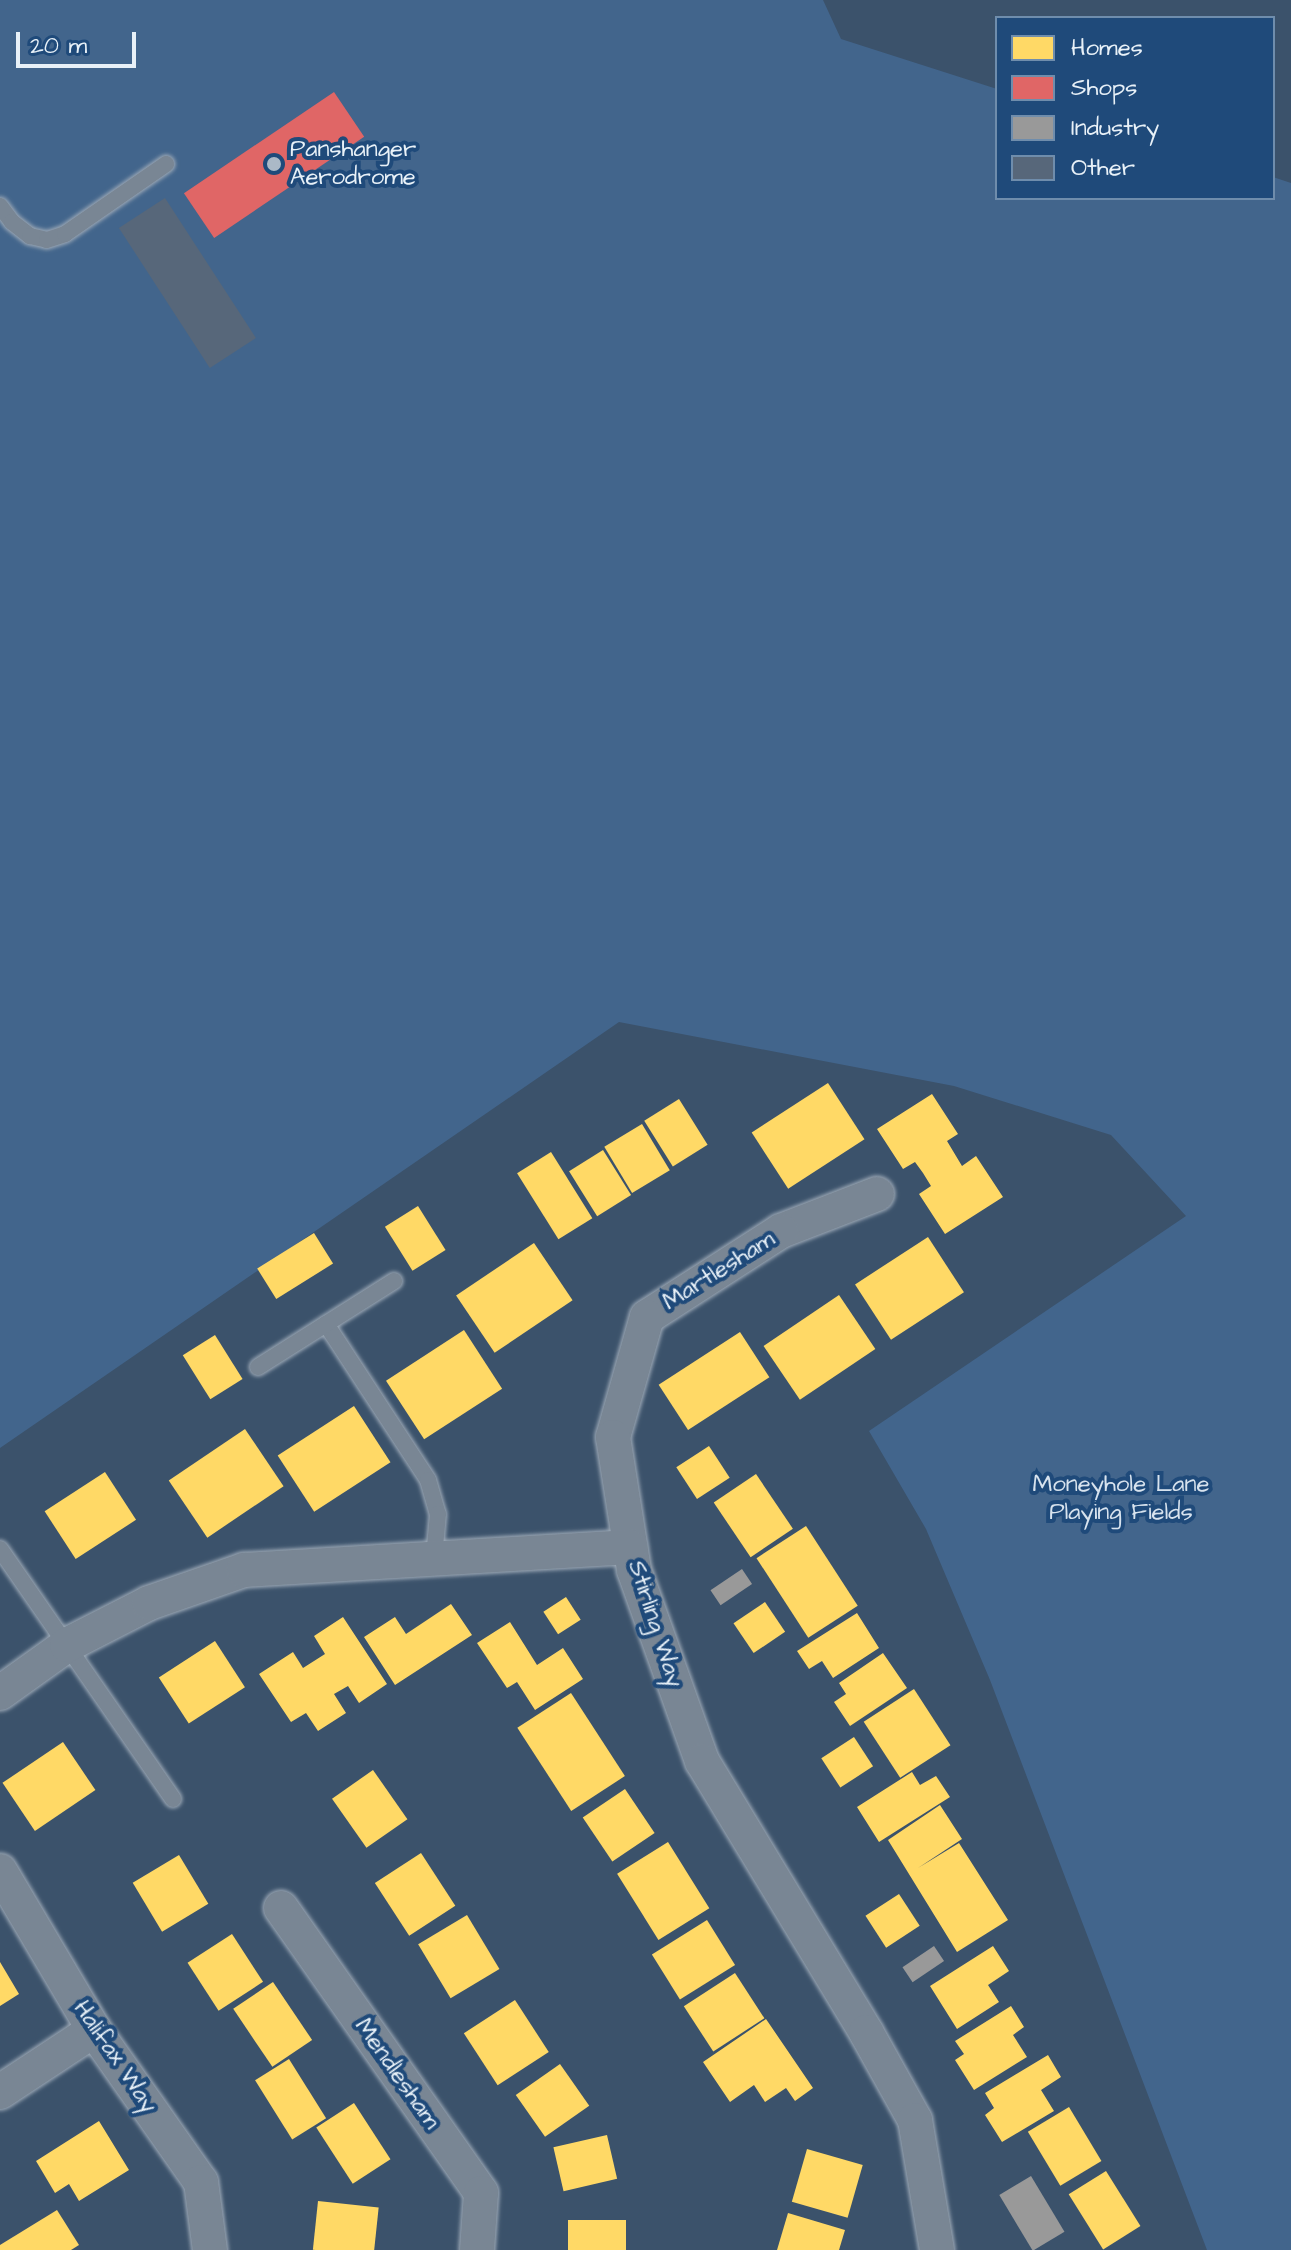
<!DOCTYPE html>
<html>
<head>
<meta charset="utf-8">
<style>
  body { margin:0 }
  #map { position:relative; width:1291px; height:2250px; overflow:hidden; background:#3b526b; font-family:"Architects Daughter",sans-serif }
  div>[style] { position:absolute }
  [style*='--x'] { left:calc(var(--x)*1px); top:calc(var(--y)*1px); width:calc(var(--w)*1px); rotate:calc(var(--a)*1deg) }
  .green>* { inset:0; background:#42658c }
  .homes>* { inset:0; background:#ffd966; transform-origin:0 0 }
  .shops>* { inset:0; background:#e06666; transform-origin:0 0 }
  .industry>* { inset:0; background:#999; transform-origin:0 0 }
  .building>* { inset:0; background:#57677a; transform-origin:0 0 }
  .roads { filter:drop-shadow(0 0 2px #9da9b6) drop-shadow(0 0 2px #9da9b6) }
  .service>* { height:16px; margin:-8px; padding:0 8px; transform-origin:8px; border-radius:8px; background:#798694 }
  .minor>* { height:34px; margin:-17px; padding:0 17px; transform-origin:17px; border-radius:17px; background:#798694 }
  .dots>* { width:22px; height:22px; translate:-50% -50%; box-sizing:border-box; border:4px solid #1f4a7a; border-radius:50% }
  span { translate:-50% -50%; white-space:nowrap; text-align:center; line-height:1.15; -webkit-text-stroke:8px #1f4a7a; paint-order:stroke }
  .poi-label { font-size:24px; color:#e8f1f8 }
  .left { translate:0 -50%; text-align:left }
  .street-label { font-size:24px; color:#e8f1f8 }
  .park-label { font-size:24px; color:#d8e3ee }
  .legend { position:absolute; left:995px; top:16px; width:280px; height:184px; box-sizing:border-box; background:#1f4a7a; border:2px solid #6f8dac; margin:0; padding:10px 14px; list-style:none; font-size:24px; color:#e8f1f8 }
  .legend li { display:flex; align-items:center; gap:16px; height:40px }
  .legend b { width:40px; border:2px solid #6f8dac }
  .scale { position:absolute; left:16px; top:32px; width:120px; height:36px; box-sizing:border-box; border:4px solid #e8f1f8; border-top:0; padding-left:10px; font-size:24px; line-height:28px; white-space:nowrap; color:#e8f1f8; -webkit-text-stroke:6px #1f4a7a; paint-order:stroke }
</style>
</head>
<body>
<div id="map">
  <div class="green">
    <i style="clip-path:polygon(0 0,823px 0,841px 39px,997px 89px,997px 198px,1273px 198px,1273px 177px,1291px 183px,1291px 2250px,1207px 2250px,990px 1680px,926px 1529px,869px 1431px,1186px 1216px,1111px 1135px,954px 1086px,619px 1022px,0 1448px)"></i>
  </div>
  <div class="homes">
    <i style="left:828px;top:1083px;width:67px;height:91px;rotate:57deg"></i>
    <i style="clip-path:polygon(932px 1094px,958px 1134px,947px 1141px,962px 1166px,976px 1156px,1003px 1197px,945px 1234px,919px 1194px,931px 1186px,923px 1173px,915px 1162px,903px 1169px,877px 1129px)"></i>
    <i style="left:679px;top:1099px;width:54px;height:41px;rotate:58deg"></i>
    <i style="left:642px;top:1124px;width:54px;height:44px;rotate:59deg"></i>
    <i style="left:603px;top:1150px;width:53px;height:40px;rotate:58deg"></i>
    <i style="left:551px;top:1152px;width:78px;height:40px;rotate:58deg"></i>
    <i style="left:418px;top:1206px;width:52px;height:39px;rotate:58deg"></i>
    <i style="left:314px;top:1233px;width:36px;height:67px;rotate:58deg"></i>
    <i style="left:928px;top:1237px;width:66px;height:87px;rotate:57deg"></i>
    <i style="left:534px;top:1243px;width:69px;height:94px;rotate:56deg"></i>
    <i style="left:839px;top:1295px;width:65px;height:91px;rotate:56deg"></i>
    <i style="left:464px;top:1330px;width:70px;height:93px;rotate:57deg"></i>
    <i style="left:740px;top:1332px;width:54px;height:97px;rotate:57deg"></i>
    <i style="left:215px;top:1335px;width:52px;height:38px;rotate:58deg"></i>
    <i style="left:354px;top:1406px;width:67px;height:91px;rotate:57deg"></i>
    <i style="left:245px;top:1429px;width:69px;height:92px;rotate:56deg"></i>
    <i style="left:709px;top:1446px;width:38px;height:39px;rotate:57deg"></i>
    <i style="left:105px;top:1472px;width:57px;height:72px;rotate:57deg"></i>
    <i style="left:756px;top:1474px;width:66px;height:51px;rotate:56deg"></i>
    <i style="left:806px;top:1526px;width:95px;height:59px;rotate:57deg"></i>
    <i style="left:566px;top:1597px;width:27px;height:27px;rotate:57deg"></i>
    <i style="left:765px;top:1602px;width:36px;height:38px;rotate:56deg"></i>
    <i style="clip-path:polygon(451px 1604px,472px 1635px,395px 1685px,364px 1637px,395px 1617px,406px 1634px)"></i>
    <i style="clip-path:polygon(857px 1613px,879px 1648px,833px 1678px,822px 1661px,809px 1669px,797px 1651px)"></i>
    <i style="clip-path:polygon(343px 1617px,387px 1684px,359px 1703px,348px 1686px,334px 1694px,346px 1713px,318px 1731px,306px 1713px,291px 1722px,259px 1674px,293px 1652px,303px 1668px,325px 1654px,314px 1636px)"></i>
    <i style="clip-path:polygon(510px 1622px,537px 1665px,563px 1648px,583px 1679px,535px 1710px,517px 1682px,507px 1688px,477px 1643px)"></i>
    <i style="left:215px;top:1641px;width:55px;height:67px;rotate:57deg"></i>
    <i style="clip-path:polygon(883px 1653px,907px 1688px,850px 1726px,834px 1702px,846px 1694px,839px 1683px)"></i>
    <i style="left:914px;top:1689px;width:67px;height:60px;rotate:57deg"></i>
    <i style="left:571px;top:1693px;width:99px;height:64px;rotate:57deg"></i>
    <i style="left:854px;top:1737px;width:35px;height:39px;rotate:57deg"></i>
    <i style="left:63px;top:1742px;width:58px;height:73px;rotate:56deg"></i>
    <i style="left:373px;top:1770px;width:60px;height:50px;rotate:55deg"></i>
    <i style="clip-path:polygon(912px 1772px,920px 1785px,936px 1776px,950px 1797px,879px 1842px,857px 1807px)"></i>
    <i style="left:625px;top:1789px;width:53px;height:51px;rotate:56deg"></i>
    <i style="clip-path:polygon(940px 1805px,962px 1839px,918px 1868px,959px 1843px,1008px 1920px,957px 1952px,888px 1840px)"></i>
    <i style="left:668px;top:1842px;width:78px;height:60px;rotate:58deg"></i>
    <i style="left:421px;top:1853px;width:63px;height:55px;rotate:57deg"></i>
    <i style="left:179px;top:1855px;width:57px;height:54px;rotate:59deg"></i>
    <i style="left:899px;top:1894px;width:38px;height:40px;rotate:57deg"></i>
    <i style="left:467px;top:1915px;width:63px;height:57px;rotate:59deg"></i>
    <i style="left:707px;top:1920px;width:53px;height:65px;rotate:58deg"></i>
    <i style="left:232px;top:1934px;width:57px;height:53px;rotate:57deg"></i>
    <i style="clip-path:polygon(993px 1946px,1009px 1971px,988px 1985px,999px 2002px,957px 2029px,930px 1986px)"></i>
    <i style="clip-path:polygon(0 1962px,19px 1994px,0 2006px)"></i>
    <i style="left:735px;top:1973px;width:54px;height:61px;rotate:57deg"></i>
    <i style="left:273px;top:1982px;width:70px;height:48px;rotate:56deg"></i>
    <i style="left:515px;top:2000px;width:62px;height:61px;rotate:57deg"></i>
    <i style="clip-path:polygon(1011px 2006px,1024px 2027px,1013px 2035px,1027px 2057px,974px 2090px,955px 2060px,964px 2054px,955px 2041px)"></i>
    <i style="clip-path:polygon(766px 2019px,813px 2088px,795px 2101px,786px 2088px,765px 2102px,754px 2085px,730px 2102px,703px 2062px)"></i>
    <i style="clip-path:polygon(1048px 2055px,1061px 2077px,1041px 2090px,1054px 2111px,1002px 2142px,985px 2115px,994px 2108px,985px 2093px)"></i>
    <i style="left:289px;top:2059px;width:70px;height:40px;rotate:58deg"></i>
    <i style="left:560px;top:2064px;width:51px;height:54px;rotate:55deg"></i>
    <i style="left:354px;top:2103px;width:67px;height:45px;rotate:57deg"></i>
    <i style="left:1069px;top:2107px;width:63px;height:48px;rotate:59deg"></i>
    <i style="clip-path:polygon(99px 2121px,129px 2170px,79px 2201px,69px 2184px,55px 2193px,36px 2161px)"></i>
    <i style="left:607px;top:2135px;width:45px;height:55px;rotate:77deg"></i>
    <i style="left:807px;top:2149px;width:58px;height:55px;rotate:16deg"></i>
    <i style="left:1106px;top:2171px;width:65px;height:44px;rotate:58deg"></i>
    <i style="left:318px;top:2201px;width:61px;height:49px;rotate:6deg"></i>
    <i style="clip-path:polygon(57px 2210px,79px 2245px,71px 2250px,0 2250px,0 2245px)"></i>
    <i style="clip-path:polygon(788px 2213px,845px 2230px,839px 2250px,777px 2250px)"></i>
    <i style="left:568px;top:2220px;width:58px;height:30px"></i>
  </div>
  <div class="shops">
    <i style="left:334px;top:92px;width:54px;height:181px;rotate:56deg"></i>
  </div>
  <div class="industry">
    <i style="left:742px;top:1569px;width:18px;height:38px;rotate:56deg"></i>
    <i style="left:934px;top:1946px;width:18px;height:38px;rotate:56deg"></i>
    <i style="left:1031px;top:2176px;width:65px;height:37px;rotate:59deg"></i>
  </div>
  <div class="building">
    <i style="left:165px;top:198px;width:167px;height:55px;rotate:57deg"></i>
  </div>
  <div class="roads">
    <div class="service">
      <i style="--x:0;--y:206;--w:20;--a:53"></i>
      <i style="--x:12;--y:222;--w:23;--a:38"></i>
      <i style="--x:30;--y:236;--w:17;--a:13"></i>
      <i style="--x:47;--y:240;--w:19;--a:-18"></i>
      <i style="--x:65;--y:234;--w:123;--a:-34.7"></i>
      <i style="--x:326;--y:1324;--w:186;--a:56.8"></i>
      <i style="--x:428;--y:1480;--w:35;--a:74"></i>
      <i style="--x:438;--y:1514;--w:44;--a:95.2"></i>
      <i style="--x:258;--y:1367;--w:161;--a:-32.3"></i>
      <i style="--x:0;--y:1549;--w:304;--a:55.3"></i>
    </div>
    <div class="minor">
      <i style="--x:877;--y:1194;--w:103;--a:158.9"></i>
      <i style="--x:781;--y:1231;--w:159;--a:147.3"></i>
      <i style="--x:647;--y:1317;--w:125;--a:105.8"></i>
      <i style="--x:613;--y:1437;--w:135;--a:81"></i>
      <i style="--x:634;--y:1570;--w:203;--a:70.4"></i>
      <i style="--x:702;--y:1761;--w:317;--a:58.8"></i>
      <i style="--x:866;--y:2032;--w:101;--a:60.9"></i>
      <i style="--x:915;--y:2120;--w:132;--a:80.4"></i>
      <i style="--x:0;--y:1693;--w:82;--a:-35.6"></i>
      <i style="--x:67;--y:1645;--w:92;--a:-27.1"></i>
      <i style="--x:149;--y:1603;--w:101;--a:-19.2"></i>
      <i style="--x:244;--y:1570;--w:387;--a:-3.4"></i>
      <i style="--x:0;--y:1871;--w:185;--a:59.4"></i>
      <i style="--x:94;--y:2030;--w:186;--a:54.9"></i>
      <i style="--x:201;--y:2182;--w:69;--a:82.5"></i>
      <i style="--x:281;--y:1908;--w:348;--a:54.9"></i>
      <i style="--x:481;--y:2193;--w:57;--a:94"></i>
      <i style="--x:0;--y:2092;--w:113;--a:-33.4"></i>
    </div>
  </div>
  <div class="dots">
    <i style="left:274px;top:164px;background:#abb9c7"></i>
  </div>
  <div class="poi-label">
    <span class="left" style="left:290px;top:164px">Panshanger<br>Aerodrome</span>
  </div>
  <div class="street-label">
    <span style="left:719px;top:1271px;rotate:-32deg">Martlesham</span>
    <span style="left:655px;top:1624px;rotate:72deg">Stirling Way</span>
    <span style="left:115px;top:2057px;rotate:56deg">Halifax Way</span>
    <span style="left:397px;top:2074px;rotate:55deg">Mendlesham</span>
  </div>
  <div class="park-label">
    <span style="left:1121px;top:1499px">Moneyhole Lane<br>Playing Fields</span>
  </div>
  <ul class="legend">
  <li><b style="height:22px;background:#ffd966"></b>Homes</li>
  <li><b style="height:22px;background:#e06666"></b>Shops</li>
  <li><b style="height:22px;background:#999"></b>Industry</li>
  <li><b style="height:22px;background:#57677a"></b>Other</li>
  </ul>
  <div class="scale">20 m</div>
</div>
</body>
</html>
